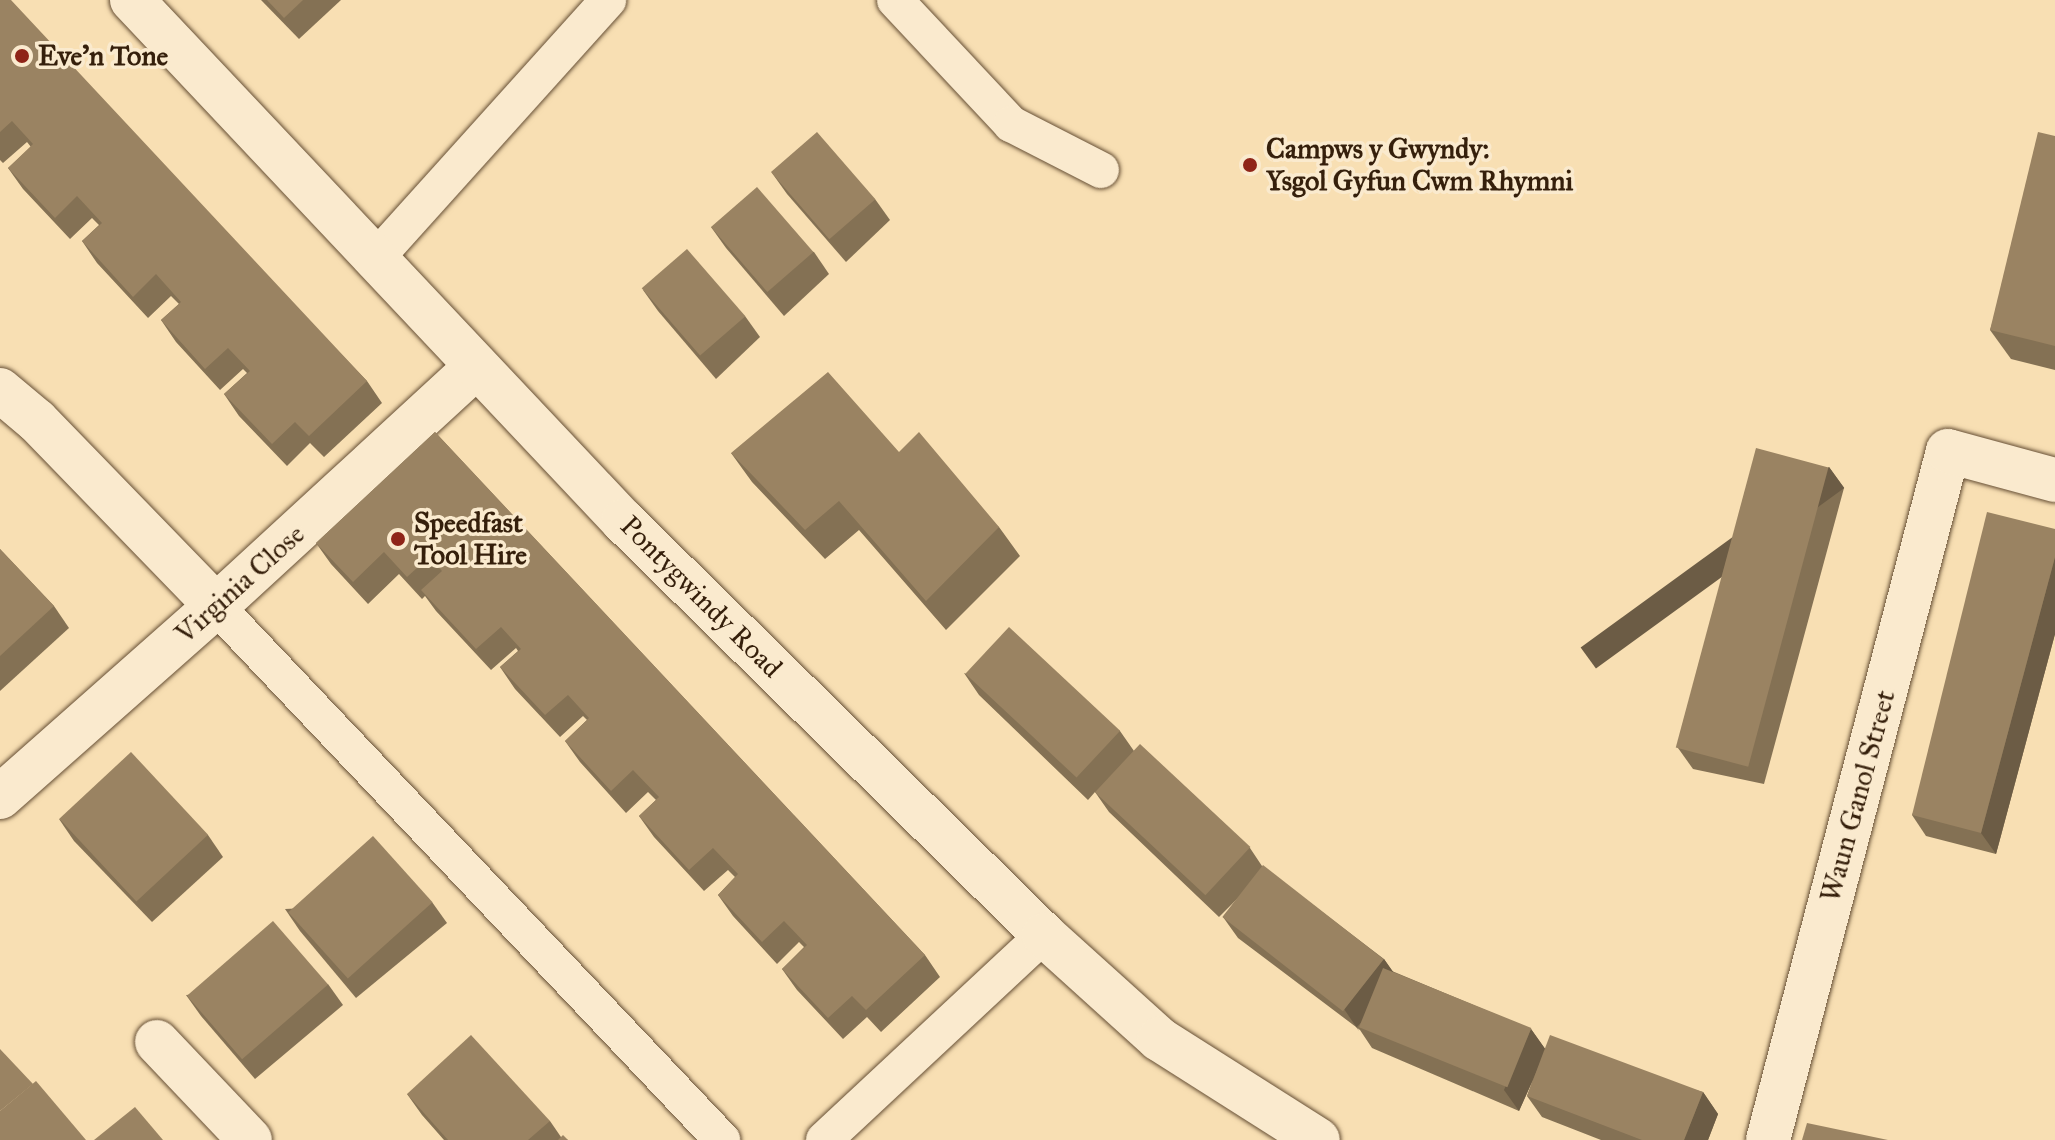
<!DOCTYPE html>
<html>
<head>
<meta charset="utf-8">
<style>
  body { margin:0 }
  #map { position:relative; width:2055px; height:1140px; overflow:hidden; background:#f8dfb3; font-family:"IM FELL Great Primer",serif }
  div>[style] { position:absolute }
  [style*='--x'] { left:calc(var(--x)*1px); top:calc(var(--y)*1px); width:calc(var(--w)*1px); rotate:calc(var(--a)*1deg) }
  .roads { filter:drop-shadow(0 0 2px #664f35) drop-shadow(0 0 2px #664f35) }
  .service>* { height:36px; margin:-18px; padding:0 18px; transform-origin:18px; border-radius:18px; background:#faeace }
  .minor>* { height:44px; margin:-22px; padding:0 22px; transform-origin:22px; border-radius:22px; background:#faeace }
  .secondary>* { height:44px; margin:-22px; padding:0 22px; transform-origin:22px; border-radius:22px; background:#faeace }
  .wall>* { inset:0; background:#847154 }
  .shaded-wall>* { inset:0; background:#6c5c45; transform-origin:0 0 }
  .building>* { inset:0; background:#9a8362; transform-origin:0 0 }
  .dots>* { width:22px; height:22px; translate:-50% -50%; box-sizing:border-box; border:4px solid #faeace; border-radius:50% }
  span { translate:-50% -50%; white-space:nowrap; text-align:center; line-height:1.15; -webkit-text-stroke:7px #faeace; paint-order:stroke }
  .poi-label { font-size:28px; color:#351f0b; font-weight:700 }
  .left { translate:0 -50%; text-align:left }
  .street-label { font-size:28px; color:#351f0b }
</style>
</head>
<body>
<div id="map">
  <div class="roads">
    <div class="service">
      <i style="--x:895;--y:0;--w:170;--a:46.9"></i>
      <i style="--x:1011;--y:124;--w:101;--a:27.1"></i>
      <i style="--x:376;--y:258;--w:347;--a:-48"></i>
      <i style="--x:216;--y:606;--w:736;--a:46.54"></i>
      <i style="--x:824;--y:1140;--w:301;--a:-43"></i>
    </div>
    <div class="minor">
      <i style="--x:0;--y:390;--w:48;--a:40"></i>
      <i style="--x:37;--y:421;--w:257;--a:45.9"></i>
      <i style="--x:0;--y:797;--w:288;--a:-41.5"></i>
      <i style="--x:216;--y:606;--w:353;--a:-42.6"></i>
      <i style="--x:157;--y:1042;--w:135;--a:46.5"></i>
      <i style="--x:1768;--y:1140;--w:712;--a:-75.36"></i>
      <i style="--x:1948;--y:451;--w:111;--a:15.2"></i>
    </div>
    <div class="secondary">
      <i style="--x:132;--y:0;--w:716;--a:46.7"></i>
      <i style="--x:623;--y:521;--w:590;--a:44.52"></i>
      <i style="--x:1044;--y:935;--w:155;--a:42.1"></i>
      <i style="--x:1159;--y:1039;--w:188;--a:32.4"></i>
    </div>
  </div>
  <div class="wall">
    <i style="clip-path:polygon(0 0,367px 381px,382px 403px,324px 457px,310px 443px,287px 466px,239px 416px,224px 394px,247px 373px,243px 369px,220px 390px,176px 342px,161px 320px,179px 304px,171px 296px,148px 318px,97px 263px,82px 241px,99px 225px,92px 218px,70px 239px,23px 189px,8px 168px,31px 147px,27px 142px,3px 163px,0 160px)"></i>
    <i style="clip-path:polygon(261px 0,341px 0,299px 39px)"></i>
    <i style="clip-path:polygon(2055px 136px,2055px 370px,2011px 359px,1990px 330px)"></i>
    <i style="clip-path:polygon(772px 173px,875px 199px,890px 220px,846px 262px,787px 194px)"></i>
    <i style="clip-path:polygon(711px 227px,814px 252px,829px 274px,784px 316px,726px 248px)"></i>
    <i style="clip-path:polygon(643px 290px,745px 316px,760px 337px,716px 379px,658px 311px)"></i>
    <i style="clip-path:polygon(435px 432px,925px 955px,940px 977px,881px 1032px,867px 1017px,843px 1039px,797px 990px,782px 969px,804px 947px,799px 942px,777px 964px,733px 916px,718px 895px,735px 877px,728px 870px,704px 891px,654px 837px,639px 816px,656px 800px,648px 792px,626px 813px,580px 762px,565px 741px,587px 720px,583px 716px,560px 737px,515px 689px,500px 667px,518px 651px,516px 648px,491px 670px,436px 611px,425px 596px,422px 599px,399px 574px,368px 604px,331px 564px,316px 543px)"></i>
    <i style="clip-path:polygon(899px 452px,999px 527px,1020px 556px,946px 630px,859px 530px,825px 559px,752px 482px,731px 453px)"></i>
    <i style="clip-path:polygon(1829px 467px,1844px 488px,1764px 784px,1693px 769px,1678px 748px)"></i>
    <i style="clip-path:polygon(2055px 529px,2055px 634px,1996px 854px,1926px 836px,1912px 815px)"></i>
    <i style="clip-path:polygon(0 549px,54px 606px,69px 628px,0 691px)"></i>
    <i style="clip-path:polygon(964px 673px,1120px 731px,1134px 751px,1250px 848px,1262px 866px,1384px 959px,1392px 971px,1531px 1029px,1545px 1049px,1703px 1092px,1718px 1114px,1708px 1140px,1601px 1140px,1542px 1117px,1527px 1096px,1533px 1080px,1519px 1111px,1372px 1048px,1360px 1030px,1238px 938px,1223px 917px,1239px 897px,1219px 917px,1109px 812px,1095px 792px,1088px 800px,979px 695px)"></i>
    <i style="clip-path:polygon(59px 819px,208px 835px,223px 857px,152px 922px,74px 841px)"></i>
    <i style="clip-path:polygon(432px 902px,447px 923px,356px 998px,300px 931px,285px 909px)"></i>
    <i style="clip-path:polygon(328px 984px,343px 1005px,255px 1079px,201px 1016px,186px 995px)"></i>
    <i style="clip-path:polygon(407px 1094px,550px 1121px,561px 1137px,568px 1140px,444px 1140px,422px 1115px)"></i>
  </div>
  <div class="shaded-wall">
    <i style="left:1829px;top:467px;width:26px;height:307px;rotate:54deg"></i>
    <i style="clip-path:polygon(2055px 557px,2055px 634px,1996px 854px,1981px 833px)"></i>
    <i style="clip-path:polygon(1384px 959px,1399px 980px,1357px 1027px,1359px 1031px,1344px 1009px)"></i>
    <i style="clip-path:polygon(1531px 1029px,1546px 1050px,1519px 1111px,1504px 1090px)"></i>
    <i style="clip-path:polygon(1703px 1092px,1718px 1114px,1708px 1140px,1684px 1140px)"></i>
  </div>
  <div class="building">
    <i style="clip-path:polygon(0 0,11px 0,367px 381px,309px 436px,295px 422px,272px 444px,224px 394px,250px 371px,228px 348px,205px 369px,161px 320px,181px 302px,156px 274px,133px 297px,82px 241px,102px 223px,77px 196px,55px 218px,8px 168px,33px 144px,12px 121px,0 132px)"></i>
    <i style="clip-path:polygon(267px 0,303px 0,284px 18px)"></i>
    <i style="left:817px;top:132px;width:89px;height:61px;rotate:49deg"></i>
    <i style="clip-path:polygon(2038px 132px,2055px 136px,2055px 346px,1990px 330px)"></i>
    <i style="left:757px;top:187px;width:86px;height:61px;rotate:49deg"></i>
    <i style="left:687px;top:249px;width:89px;height:60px;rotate:49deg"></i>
    <i style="clip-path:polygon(828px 372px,899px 452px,919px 432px,999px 527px,926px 601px,839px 501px,805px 530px,731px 453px)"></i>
    <i style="clip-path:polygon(435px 432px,925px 955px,866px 1010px,852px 996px,828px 1018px,782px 969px,807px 945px,784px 921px,762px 942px,718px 895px,738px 874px,713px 848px,689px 870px,639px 816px,659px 797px,633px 770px,611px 791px,565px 741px,589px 718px,568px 695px,545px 715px,500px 667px,521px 649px,501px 627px,476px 649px,421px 590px,442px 571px,429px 557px,407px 577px,384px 552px,353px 582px,316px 543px)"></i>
    <i style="left:1756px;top:448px;width:75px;height:310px;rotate:15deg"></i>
    <i style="clip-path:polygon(1987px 512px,2055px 529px,2055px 557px,1981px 833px,1912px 815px)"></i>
    <i style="clip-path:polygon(0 549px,54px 606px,0 656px)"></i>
    <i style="left:1009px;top:627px;width:152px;height:64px;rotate:43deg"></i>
    <i style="left:1140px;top:744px;width:151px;height:66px;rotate:43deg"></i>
    <i style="left:131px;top:752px;width:113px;height:98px;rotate:47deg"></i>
    <i style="left:373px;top:836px;width:89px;height:114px;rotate:48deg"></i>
    <i style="left:1263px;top:865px;width:153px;height:66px;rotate:38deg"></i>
    <i style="left:273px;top:921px;width:84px;height:114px;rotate:49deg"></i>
    <i style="left:1383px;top:968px;width:160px;height:64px;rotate:22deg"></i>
    <i style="clip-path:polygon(471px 1035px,550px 1121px,528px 1140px,448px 1140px,407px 1094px)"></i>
    <i style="clip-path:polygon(1550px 1035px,1703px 1092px,1684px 1140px,1642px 1140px,1527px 1096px)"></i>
    <i style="clip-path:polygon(0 1049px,33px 1084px,0 1111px)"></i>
    <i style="clip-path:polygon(36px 1081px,86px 1140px,0 1140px,0 1111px)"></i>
    <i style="clip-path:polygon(135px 1107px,163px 1140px,94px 1140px)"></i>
    <i style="clip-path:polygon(1807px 1123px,1888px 1140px,1802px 1140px)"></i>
    <i style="clip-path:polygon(563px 1135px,568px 1140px,558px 1140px)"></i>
  </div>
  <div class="dots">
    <i style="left:22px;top:56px;background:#8f2418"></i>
    <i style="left:1250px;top:165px;background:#8f2418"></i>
    <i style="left:398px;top:539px;background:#8f2418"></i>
  </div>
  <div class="poi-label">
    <span class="left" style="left:38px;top:56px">Eve'n Tone</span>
    <span class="left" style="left:1266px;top:165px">Campws y Gwyndy:<br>Ysgol Gyfun Cwm Rhymni</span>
    <span class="left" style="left:414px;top:539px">Speedfast<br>Tool Hire</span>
  </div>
  <div class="street-label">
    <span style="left:240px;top:584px;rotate:-42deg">Virginia Close</span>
    <span style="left:701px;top:597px;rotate:45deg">Pontygwindy Road</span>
    <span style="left:1858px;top:796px;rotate:-75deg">Waun Ganol Street</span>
  </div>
</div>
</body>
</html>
